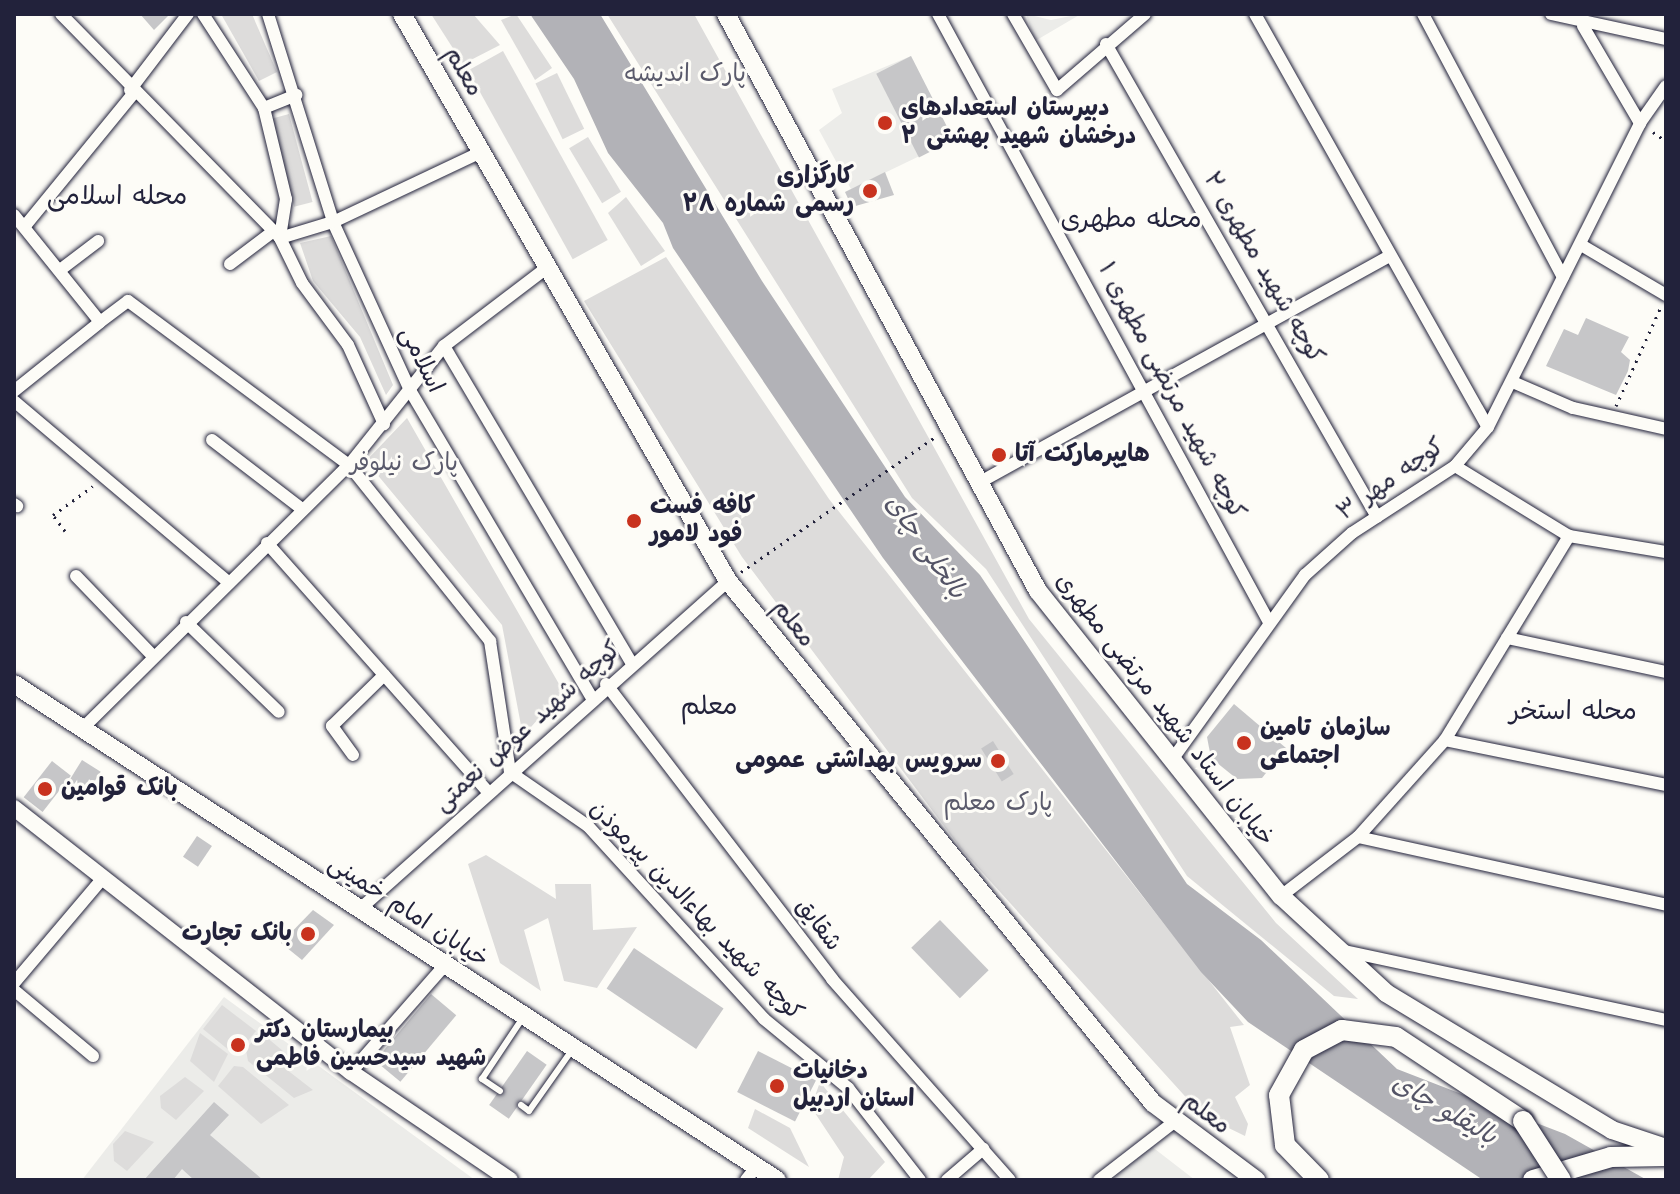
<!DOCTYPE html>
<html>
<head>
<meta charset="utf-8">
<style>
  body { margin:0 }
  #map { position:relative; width:1680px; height:1194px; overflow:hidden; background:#fdfcf7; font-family:"Architects Daughter","Playpen Sans Arabic",sans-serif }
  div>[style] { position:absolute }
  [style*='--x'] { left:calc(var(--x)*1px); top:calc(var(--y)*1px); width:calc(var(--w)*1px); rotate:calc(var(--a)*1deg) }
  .built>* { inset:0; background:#ecece9 }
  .green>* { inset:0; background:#dddcdb; transform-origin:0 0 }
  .water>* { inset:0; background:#b2b2b7 }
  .building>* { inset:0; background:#c6c6c8; transform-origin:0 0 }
  .path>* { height:3px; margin-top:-1.5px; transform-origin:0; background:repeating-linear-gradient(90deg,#22223b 0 2px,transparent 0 8px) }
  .roads { filter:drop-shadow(0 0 2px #22223b) drop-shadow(0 0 2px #22223b) }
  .service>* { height:6px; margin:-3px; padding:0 3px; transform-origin:3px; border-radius:3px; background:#fdfcf7 }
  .minor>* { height:12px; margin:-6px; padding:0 6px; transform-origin:6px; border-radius:6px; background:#fdfcf7 }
  .tertiary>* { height:16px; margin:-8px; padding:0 8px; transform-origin:8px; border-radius:8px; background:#fdfcf7 }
  .secondary>* { height:18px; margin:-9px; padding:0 9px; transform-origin:9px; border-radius:9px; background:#fdfcf7 }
  .primary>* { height:20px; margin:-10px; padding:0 10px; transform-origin:10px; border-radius:10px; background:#fdfcf7 }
  .bridges { filter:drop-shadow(0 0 2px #22223b) drop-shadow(0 0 2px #22223b) }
  .primary-bridge>* { height:20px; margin:-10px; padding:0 10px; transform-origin:10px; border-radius:10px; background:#fdfcf7 }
  .dots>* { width:22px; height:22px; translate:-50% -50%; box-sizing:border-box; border:4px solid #fdfcf7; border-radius:50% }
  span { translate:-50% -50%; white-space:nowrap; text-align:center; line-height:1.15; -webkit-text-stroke:6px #fdfcf7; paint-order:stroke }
  .street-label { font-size:24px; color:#22223b }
  .park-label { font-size:24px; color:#5a5a6b }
  .poi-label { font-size:24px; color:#22223b; font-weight:700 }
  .left { translate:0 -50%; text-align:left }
  .right { translate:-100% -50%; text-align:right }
  .neighbourhood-label { font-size:26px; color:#22223b }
  .water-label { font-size:26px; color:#545466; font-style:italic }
  .frame { position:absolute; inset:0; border:16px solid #22223b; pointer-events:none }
</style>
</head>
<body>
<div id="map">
  <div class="built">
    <i style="clip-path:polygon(1026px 14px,1051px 20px,1081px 14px,1035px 41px)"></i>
    <i style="clip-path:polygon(911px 56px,953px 140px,851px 189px,819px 130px,842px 113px,832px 89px)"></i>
    <i style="clip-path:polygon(224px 997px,475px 1180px,82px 1180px)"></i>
    <i style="clip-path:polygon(1151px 1146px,1195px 1180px,1112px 1180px)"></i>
  </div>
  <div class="green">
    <i style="clip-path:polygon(221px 14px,252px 14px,277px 72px,259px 81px)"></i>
    <i style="clip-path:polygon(431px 14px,473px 14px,500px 45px,463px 64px)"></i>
    <i style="clip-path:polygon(516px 14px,552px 68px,535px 80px,501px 20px)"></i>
    <i style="clip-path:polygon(607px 14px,694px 14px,1029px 619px,1276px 923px,1358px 999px,1334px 996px,1187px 876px,986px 569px,912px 498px)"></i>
    <i style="left:503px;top:51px;width:216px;height:40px;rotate:61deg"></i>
    <i style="left:557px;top:73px;width:62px;height:24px;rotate:64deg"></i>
    <i style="left:289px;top:114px;width:91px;height:19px;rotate:75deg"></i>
    <i style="left:588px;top:137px;width:64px;height:22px;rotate:59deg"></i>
    <i style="clip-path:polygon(626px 197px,665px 251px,641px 266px,608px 213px)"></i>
    <i style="clip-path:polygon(331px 236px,393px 385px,386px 395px,360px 337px,313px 281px,300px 243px)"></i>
    <i style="clip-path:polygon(666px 257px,829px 499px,1244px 1025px,1230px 1027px,1250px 1085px,1235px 1097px,1248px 1124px,1245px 1136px,1202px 1115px,962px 850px,742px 557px,584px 301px)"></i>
    <i style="clip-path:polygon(407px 418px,563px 691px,523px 736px,502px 625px,366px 461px)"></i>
    <i style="clip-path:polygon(486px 855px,556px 899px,555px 884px,591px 884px,593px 930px,637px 927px,597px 988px,564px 981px,548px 918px,524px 930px,541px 991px,500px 963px,468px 864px)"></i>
    <i style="clip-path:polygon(222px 1005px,256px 1031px,241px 1049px,230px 1051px,203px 1029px)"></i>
    <i style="clip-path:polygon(259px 1031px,289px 1056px,282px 1066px,313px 1090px,294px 1098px,248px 1061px,246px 1050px)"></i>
    <i style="clip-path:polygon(200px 1033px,228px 1054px,214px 1082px,190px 1061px)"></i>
    <i style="clip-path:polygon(234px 1066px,243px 1067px,289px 1105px,261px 1124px,218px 1086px)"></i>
    <i style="clip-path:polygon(185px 1077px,204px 1091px,176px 1120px,161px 1108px,160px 1096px)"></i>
    <i style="clip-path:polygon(820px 1082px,885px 1162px,868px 1180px,838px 1180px,844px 1157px,811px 1107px)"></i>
    <i style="clip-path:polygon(755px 1109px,790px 1128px,809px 1167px,748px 1128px)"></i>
    <i style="clip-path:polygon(125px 1131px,154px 1142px,127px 1171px,114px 1161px,113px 1144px)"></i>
  </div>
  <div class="water">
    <i style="clip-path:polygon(530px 14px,600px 14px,762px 281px,905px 497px,980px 575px,1187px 884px,1261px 940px,1397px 1069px,1565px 1134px,1647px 1180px,1483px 1180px,1248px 1022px,1201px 972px,883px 558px,673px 248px,663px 223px,608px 153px,574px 79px)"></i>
  </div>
  <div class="building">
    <i style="clip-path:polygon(140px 14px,170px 14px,154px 30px)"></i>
    <i style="left:911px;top:56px;width:94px;height:39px;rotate:63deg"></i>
    <i style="clip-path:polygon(885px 172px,894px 195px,852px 207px,845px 192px)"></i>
    <i style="clip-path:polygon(1586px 318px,1629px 337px,1621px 352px,1630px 360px,1628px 371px,1616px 395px,1546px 366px,1564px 329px,1578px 335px)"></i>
    <i style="clip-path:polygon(1234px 704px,1286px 748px,1262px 778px,1237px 779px,1211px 758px,1207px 737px)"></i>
    <i style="left:993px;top:741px;width:39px;height:14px;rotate:58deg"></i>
    <i style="left:82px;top:760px;width:22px;height:27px;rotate:32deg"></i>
    <i style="left:52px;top:761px;width:24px;height:46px;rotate:38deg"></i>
    <i style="left:197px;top:836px;width:18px;height:25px;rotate:34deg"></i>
    <i style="clip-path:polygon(313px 910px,334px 925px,302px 960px,281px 943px)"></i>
    <i style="left:940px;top:920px;width:70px;height:40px;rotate:46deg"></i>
    <i style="left:634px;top:948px;width:108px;height:49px;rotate:34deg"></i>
    <i style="left:431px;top:994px;width:33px;height:87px;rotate:40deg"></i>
    <i style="left:527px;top:1051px;width:24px;height:66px;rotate:35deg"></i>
    <i style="left:758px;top:1051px;width:65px;height:46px;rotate:27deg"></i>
    <i style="clip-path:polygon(214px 1102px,229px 1115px,210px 1135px,263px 1180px,194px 1180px,182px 1169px,173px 1180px,144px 1180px)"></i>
  </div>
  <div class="path">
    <i style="--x:1653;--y:132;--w:16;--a:35"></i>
    <i style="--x:1616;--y:406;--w:109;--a:-65.6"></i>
    <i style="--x:65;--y:531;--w:20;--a:-127"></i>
    <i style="--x:53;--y:515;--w:49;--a:-35.9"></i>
    <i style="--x:741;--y:572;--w:236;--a:-34.8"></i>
  </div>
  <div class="roads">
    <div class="service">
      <i style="--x:500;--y:1091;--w:22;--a:-146"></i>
      <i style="--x:482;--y:1079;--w:76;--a:-56.3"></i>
      <i style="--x:521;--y:1105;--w:10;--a:37"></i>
      <i style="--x:529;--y:1111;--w:75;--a:-54.8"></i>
    </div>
    <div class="minor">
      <i style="--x:61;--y:14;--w:313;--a:45.6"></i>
      <i style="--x:203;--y:14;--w:112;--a:57"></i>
      <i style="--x:264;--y:108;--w:94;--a:76.4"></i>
      <i style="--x:286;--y:199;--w:39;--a:99"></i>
      <i style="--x:280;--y:238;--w:50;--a:63.9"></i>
      <i style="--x:302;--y:283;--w:77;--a:53.4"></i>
      <i style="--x:348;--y:345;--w:87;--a:65.5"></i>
      <i style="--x:268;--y:14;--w:218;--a:72.6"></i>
      <i style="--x:333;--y:222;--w:187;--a:65.4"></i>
      <i style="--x:411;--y:392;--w:356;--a:59.4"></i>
      <i style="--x:938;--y:14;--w:692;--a:61.44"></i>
      <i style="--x:1013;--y:14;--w:88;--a:59.9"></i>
      <i style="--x:1057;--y:90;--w:116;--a:-40.8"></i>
      <i style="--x:1255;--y:14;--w:474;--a:60.6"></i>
      <i style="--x:1423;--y:14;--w:298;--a:62"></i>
      <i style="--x:1551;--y:14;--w:118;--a:12.3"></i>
      <i style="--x:1583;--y:26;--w:113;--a:59.6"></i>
      <i style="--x:1106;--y:44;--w:545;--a:60.19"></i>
      <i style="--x:130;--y:90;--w:96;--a:-52.7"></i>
      <i style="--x:264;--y:108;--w:35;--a:-22"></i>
      <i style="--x:14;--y:215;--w:137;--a:51.2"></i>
      <i style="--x:100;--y:322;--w:35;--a:-37"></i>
      <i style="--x:128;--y:301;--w:275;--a:36.6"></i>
      <i style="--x:349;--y:465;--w:226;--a:51.3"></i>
      <i style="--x:490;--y:641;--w:133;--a:81.3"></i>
      <i style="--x:510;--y:772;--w:95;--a:34.7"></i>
      <i style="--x:588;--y:826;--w:261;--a:47.6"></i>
      <i style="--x:764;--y:1019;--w:109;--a:39.4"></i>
      <i style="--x:848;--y:1088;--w:117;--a:52"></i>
      <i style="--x:25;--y:226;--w:171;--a:-50.7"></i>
      <i style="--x:280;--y:238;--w:55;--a:-16.8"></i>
      <i style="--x:333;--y:222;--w:164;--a:-25.3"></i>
      <i style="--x:1581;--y:245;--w:99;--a:30.5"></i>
      <i style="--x:230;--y:264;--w:51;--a:-37.1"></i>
      <i style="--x:60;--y:270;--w:48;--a:-37.3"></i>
      <i style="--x:444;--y:346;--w:367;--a:59.4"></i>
      <i style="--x:1515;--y:383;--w:63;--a:23.3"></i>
      <i style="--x:1573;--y:408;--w:95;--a:12.7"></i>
      <i style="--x:14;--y:391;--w:110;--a:-38.7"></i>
      <i style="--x:14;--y:401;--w:280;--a:40.2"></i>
      <i style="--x:212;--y:440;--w:113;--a:37.5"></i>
      <i style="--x:1455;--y:466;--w:134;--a:31.6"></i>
      <i style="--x:1569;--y:536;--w:98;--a:9.4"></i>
      <i style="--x:982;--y:481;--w:465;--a:-28.9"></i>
      <i style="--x:14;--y:504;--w:4;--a:34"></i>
      <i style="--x:267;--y:543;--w:333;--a:48.4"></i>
      <i style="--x:76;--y:576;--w:111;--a:46.1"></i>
      <i style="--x:186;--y:622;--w:129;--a:44.1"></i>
      <i style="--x:1507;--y:638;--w:163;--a:12.1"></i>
      <i style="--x:606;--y:684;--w:372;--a:52.5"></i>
      <i style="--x:832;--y:979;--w:268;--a:48.5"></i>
      <i style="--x:82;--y:729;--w:375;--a:-44.7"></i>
      <i style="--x:349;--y:465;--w:152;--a:-51.4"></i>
      <i style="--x:444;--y:346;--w:132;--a:-37.3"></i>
      <i style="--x:1445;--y:740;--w:226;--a:11.5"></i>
      <i style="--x:353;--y:755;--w:36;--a:-126"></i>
      <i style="--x:332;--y:726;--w:73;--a:-44.4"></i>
      <i style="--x:1172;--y:760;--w:228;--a:-54.3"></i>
      <i style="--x:1305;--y:575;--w:63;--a:-41.8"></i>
      <i style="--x:1352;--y:533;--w:123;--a:-33"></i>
      <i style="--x:1455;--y:466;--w:51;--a:-49.8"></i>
      <i style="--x:1488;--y:427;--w:340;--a:-63.4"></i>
      <i style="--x:1640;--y:123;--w:45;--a:-54.9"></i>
      <i style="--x:1358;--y:837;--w:315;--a:12.4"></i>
      <i style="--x:1281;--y:896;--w:97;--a:-37.5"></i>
      <i style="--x:1358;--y:837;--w:130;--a:-48.1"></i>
      <i style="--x:1445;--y:740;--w:239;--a:-58.7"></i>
      <i style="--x:360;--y:909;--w:493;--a:-41.7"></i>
      <i style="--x:1340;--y:950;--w:333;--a:12.1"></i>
      <i style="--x:14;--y:983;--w:139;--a:-49.7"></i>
      <i style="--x:14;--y:990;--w:103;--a:39.9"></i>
      <i style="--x:351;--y:1072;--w:142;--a:-48.7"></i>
      <i style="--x:746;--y:1180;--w:16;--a:-52"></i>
      <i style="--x:947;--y:1180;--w:48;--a:-40.7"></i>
      <i style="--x:1099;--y:1180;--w:95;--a:-37.7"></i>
    </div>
    <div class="tertiary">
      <i style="--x:14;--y:808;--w:428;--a:38.1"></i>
      <i style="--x:351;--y:1072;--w:192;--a:34.2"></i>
    </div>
    <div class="secondary">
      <i style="--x:402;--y:14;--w:654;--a:60.1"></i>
      <i style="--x:728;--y:581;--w:673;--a:50.85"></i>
      <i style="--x:1153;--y:1103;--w:129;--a:36.8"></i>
      <i style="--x:726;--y:14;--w:656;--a:61.6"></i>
      <i style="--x:1038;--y:591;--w:390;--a:51.5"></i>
      <i style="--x:1281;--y:896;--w:143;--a:42.7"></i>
      <i style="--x:1386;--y:993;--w:264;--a:31.2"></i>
      <i style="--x:1612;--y:1130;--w:57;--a:18.4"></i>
      <i style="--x:14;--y:684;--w:910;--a:33.03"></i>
    </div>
    <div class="primary">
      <i style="--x:1319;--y:1180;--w:49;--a:-134.2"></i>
      <i style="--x:1285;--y:1145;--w:50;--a:-96.8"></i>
      <i style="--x:1279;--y:1095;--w:51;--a:-60.9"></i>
      <i style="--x:1304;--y:1050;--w:43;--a:-27.8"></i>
      <i style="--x:1342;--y:1030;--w:54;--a:7.4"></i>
      <i style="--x:1396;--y:1037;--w:152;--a:33.5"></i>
      <i style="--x:1533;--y:1180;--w:81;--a:-16.4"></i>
      <i style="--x:1611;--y:1157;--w:55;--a:-1"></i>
    </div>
  </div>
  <div class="bridges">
    <div class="primary-bridge">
      <i style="--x:1523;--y:1121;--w:70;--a:57.2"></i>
    </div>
  </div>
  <div class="dots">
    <i style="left:885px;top:123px;background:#c8321e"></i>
    <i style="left:870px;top:191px;background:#c8321e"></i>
    <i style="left:999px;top:455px;background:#c8321e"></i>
    <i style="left:634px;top:521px;background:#c8321e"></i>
    <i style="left:1244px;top:743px;background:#c8321e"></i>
    <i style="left:998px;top:761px;background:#c8321e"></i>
    <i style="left:45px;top:789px;background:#c8321e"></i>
    <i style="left:308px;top:934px;background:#c8321e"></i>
    <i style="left:238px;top:1045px;background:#c8321e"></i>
    <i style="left:777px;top:1086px;background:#c8321e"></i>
  </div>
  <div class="street-label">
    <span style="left:463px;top:72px;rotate:60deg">معلم</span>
    <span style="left:1263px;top:268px;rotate:60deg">کوچه شهید مطهری ۲</span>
    <span style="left:421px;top:360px;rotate:64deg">اسلامی</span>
    <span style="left:1171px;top:391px;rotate:62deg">کوچه شهید مرتضی مطهری ۱</span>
    <span style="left:1391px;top:480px;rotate:-35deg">کوچه مهر ۳</span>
    <span style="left:793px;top:624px;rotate:52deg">معلم</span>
    <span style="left:1164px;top:710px;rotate:52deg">خیابان استاد شهید مرتضی مطهری</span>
    <span style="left:528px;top:727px;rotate:-42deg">کوچه شهید عوض نعمتی</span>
    <span style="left:696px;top:911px;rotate:46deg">کوچه شهید بهاءالدین پیرموذن</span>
    <span style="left:408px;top:912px;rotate:33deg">خیابان امام خمینی</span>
    <span style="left:818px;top:925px;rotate:52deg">شقایق</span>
    <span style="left:1206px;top:1114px;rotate:37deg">معلم</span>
  </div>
  <div class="park-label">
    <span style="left:685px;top:75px">پارک اندیشه</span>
    <span style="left:404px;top:464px">پارک نیلوفر</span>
    <span style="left:998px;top:804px">پارک معلم</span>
  </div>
  <div class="poi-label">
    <span class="left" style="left:901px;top:123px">دبیرستان استعدادهای<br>درخشان شهید بهشتی ۲</span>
    <span class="right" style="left:854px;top:191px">کارگزاری<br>رسمی شماره ۲۸</span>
    <span class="left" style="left:1015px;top:455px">هایپرمارکت آتا</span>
    <span class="left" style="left:650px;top:521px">کافه فست<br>فود لامور</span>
    <span class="left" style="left:1260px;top:743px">سازمان تامین<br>اجتماعی</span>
    <span class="right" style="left:982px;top:761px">سرویس بهداشتی عمومی</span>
    <span class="left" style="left:61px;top:789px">بانک قوامین</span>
    <span class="right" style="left:292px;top:934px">بانک تجارت</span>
    <span class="left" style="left:256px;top:1045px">بیمارستان دکتر<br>شهید سیدحسین فاطمی</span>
    <span class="left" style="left:793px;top:1086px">دخانیات<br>استان اردبیل</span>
  </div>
  <div class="neighbourhood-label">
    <span style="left:117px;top:197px">محله اسلامی</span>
    <span style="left:1131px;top:220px">محله مطهری</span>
    <span style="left:709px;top:707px">معلم</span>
    <span style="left:1573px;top:712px">محله استخر</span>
  </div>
  <div class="water-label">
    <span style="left:925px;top:547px;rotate:55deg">بالخلی چای</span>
    <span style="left:1444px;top:1110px;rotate:30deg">بالیقلو چای</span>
  </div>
  <div class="frame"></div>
</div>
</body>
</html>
